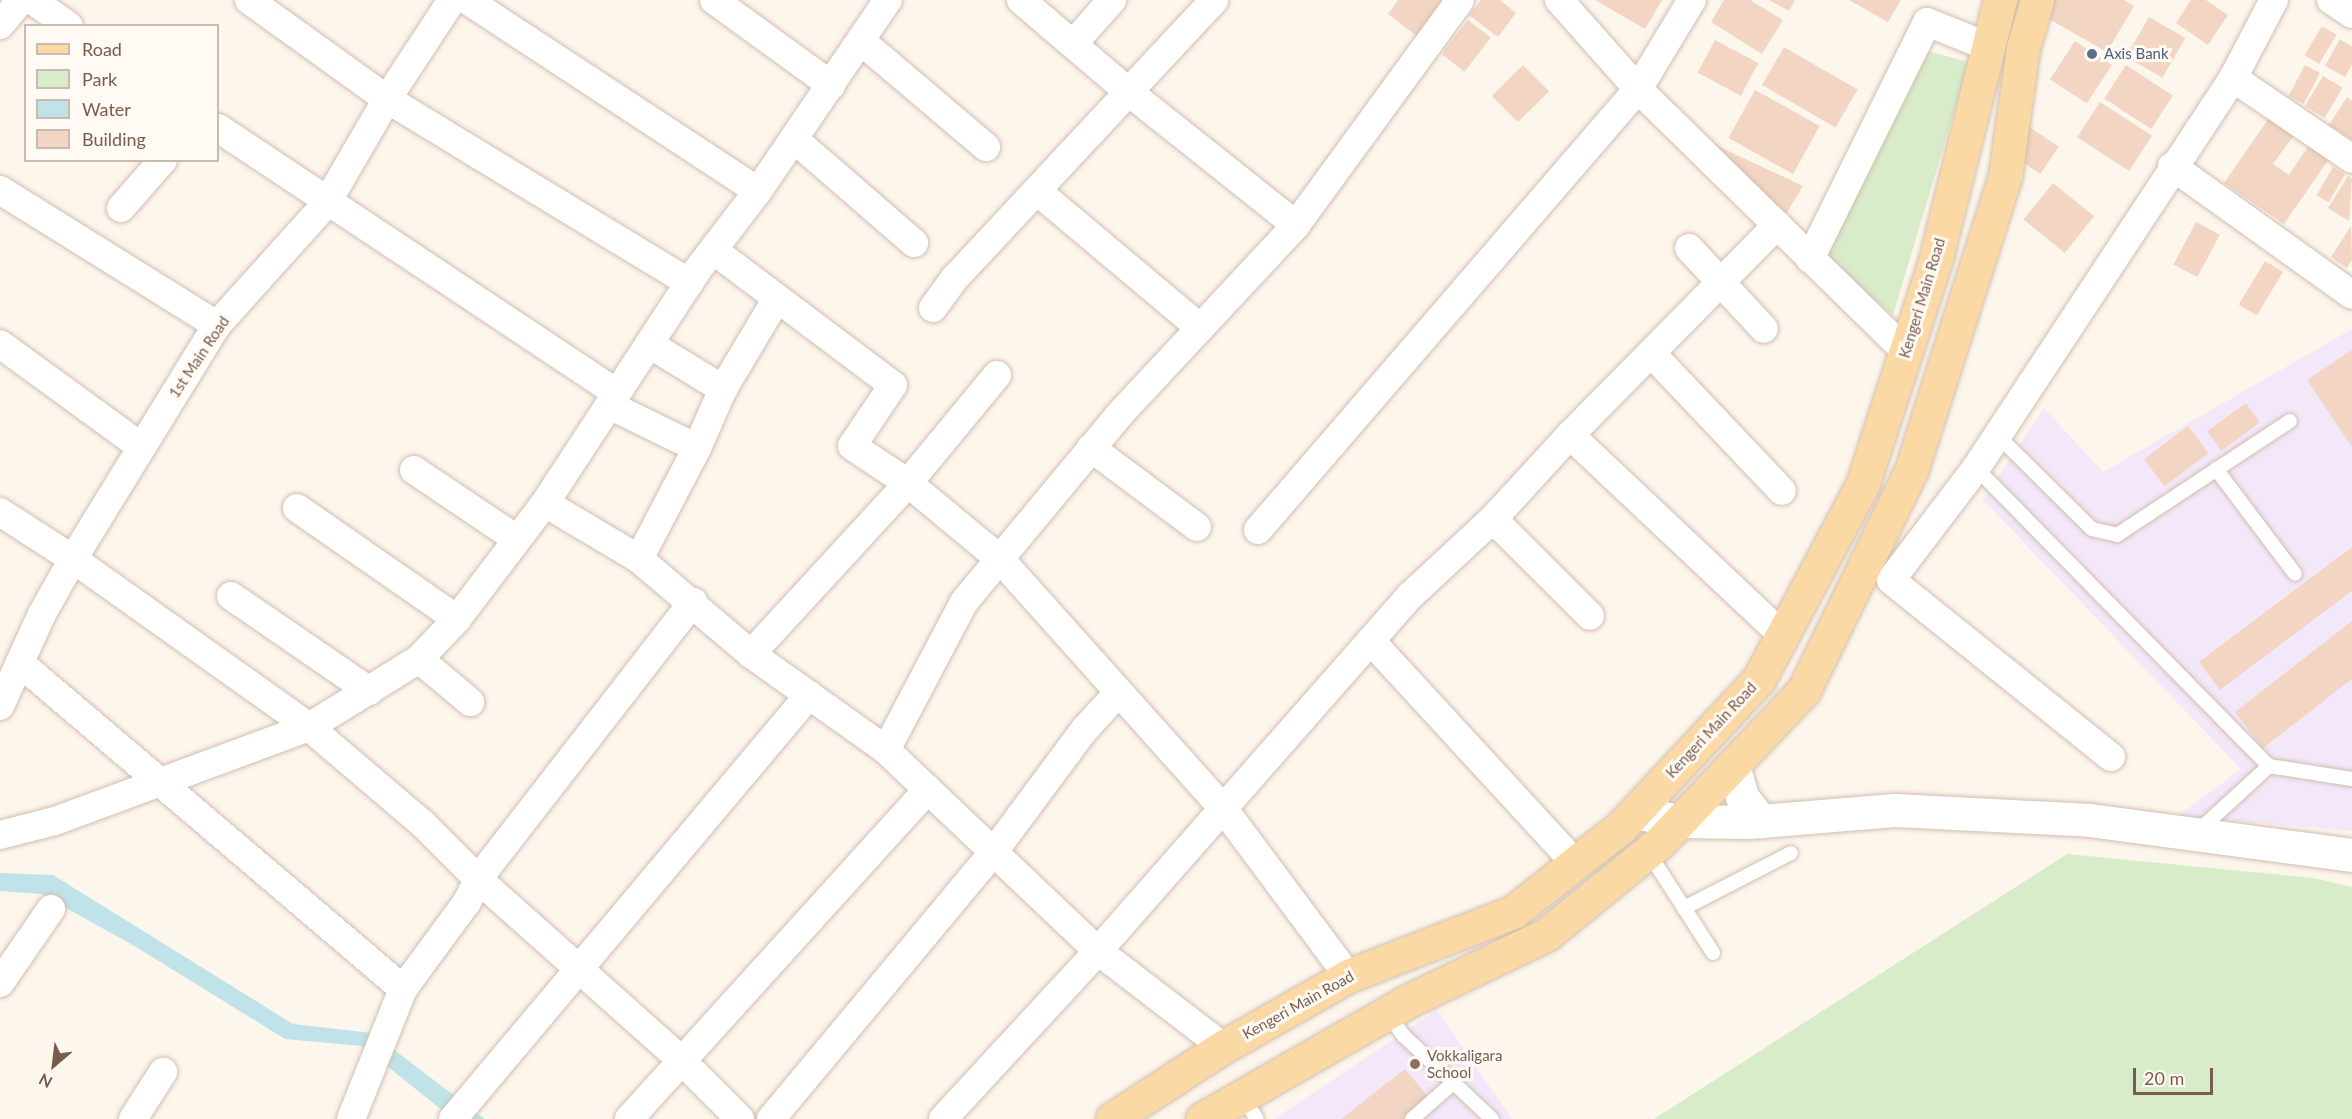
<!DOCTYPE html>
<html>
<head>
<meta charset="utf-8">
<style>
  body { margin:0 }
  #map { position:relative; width:2352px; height:1119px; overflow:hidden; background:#fdf6ec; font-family:Lato,sans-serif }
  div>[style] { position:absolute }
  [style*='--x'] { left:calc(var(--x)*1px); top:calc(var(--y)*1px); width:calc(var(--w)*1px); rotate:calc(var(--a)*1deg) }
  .education>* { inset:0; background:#f3e8fa }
  .green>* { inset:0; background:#d8ecc9 }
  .water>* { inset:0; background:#bfe3e8 }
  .building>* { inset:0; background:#f3d5c3; transform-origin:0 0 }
  .roads { filter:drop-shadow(0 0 2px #d1beb0) drop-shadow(0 0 2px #d1beb0) }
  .lane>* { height:14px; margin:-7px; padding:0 7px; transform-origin:7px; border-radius:7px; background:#fff }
  .street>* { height:28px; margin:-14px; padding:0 14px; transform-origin:14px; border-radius:14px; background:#fff }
  .secondary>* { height:33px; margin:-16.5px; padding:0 16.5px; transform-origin:16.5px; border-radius:16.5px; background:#fff }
  .primary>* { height:33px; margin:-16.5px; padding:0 16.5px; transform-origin:16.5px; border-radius:16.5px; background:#fbd9a5 }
  .dots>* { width:16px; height:16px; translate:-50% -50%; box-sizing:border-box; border:3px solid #fffaf3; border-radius:50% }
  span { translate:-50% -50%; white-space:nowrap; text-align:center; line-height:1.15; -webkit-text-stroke:6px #fffaf3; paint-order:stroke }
  .service-label { font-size:15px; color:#4e5e75 }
  .left { translate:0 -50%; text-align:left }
  .street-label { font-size:15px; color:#7a5c4d }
  .education-label { font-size:15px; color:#785e54 }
  .legend { position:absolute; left:24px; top:24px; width:195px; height:138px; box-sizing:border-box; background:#fffaf3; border:2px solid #cabbb1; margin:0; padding:8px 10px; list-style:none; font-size:18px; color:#7a5c4d }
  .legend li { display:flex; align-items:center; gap:12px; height:30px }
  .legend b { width:30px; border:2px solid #cabbb1 }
  .north { position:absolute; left:24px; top:1035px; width:60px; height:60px; -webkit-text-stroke:4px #fffaf3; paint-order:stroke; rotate:208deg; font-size:16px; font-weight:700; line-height:24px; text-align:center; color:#7a5c4d }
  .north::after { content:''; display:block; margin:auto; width:21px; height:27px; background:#7a5c4d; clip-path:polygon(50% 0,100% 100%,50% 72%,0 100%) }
  .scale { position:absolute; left:2133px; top:1068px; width:80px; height:27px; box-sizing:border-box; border:3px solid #7a5c4d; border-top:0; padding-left:8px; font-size:18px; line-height:21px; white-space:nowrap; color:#7a5c4d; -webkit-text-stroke:4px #fffaf3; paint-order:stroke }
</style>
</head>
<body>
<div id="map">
  <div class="education">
    <i style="clip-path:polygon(2352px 329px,2352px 831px,2178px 816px,2241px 769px,1983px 500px,2044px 408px,2103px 472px)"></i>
    <i style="clip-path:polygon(1437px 1010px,1512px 1119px,1274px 1119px)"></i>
  </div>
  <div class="green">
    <i style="clip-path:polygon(1922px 50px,1969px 62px,1893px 315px,1825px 260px)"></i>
    <i style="clip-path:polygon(2067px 854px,2313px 878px,2352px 887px,2352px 1119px,1654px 1119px)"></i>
  </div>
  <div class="water">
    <i style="clip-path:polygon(0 873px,53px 875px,293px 1024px,372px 1033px,485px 1119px,453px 1119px,362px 1046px,285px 1039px,136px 947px,41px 894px,0 891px)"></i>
  </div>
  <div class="building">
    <i style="clip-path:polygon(1398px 0,1447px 0,1418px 37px,1388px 14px)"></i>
    <i style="clip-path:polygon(1481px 0,1500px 0,1516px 13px,1498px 37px,1469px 15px)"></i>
    <i style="clip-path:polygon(1595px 0,1662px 0,1645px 29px)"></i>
    <i style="clip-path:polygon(1724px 0,1750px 0,1783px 20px,1762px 54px,1711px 22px)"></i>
    <i style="clip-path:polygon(1769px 0,1795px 0,1789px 11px)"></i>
    <i style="clip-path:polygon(1849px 0,1901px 0,1888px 22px)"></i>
    <i style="clip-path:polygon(2051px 0,2124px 0,2134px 6px,2107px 52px,2042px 15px)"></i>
    <i style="clip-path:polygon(2191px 0,2206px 0,2228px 15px,2208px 45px,2176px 23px)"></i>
    <i style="left:2149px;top:17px;width:42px;height:46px;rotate:30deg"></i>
    <i style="left:1468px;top:20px;width:29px;height:43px;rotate:38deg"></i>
    <i style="left:2322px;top:26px;width:17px;height:34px;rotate:31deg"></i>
    <i style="clip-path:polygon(2340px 39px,2352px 47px,2352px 65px,2345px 77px,2325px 66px)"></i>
    <i style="left:1715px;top:40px;width:49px;height:37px;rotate:28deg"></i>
    <i style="left:2075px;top:41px;width:44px;height:46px;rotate:33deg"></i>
    <i style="left:1784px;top:47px;width:85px;height:44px;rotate:30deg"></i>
    <i style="left:1523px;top:65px;width:37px;height:44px;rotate:45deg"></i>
    <i style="left:2126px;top:65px;width:56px;height:40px;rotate:33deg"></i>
    <i style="left:2305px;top:65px;width:17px;height:35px;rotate:28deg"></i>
    <i style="left:2323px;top:76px;width:23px;height:35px;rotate:31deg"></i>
    <i style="left:1755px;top:90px;width:74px;height:55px;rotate:29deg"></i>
    <i style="clip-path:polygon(2347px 97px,2352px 101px,2352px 140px,2329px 125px)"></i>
    <i style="left:2100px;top:102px;width:62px;height:42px;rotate:33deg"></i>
    <i style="clip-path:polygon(2269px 118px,2294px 135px,2273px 164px,2289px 175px,2309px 145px,2329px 159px,2284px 224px,2224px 183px)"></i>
    <i style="left:2028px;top:126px;width:37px;height:33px;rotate:34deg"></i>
    <i style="clip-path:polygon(1713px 144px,1803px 186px,1783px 219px)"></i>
    <i style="left:2333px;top:167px;width:14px;height:33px;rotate:30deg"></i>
    <i style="clip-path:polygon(2348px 176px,2352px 179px,2349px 221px,2328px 208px)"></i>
    <i style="left:2053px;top:183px;width:53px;height:47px;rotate:39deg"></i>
    <i style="left:2196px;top:222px;width:27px;height:48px;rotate:28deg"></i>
    <i style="clip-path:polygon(2351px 226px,2352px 260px,2347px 268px,2331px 257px)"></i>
    <i style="left:2265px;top:261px;width:21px;height:51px;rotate:31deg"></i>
    <i style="clip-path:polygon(2352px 350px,2352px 447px,2307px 380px)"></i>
    <i style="left:2246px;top:403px;width:24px;height:48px;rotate:54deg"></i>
    <i style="left:2188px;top:426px;width:34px;height:55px;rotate:53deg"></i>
    <i style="clip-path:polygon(2352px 547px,2352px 591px,2220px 690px,2199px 662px)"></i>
    <i style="clip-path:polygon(2352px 621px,2352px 679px,2263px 748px,2235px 712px)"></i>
    <i style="clip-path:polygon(1405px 1069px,1430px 1099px,1404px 1119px,1341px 1119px)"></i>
  </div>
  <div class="roads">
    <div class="lane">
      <i style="--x:1997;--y:435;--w:134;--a:44.7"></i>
      <i style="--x:2092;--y:529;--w:26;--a:13"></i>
      <i style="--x:2117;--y:535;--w:207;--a:-33.4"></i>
      <i style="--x:1976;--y:468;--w:418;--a:45.5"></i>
      <i style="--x:2269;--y:766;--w:84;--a:8.9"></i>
      <i style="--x:2216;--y:469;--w:131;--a:53"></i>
      <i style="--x:2197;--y:832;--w:98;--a:-42.5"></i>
      <i style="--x:1648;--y:852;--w:120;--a:57.2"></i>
      <i style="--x:1684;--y:908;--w:120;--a:-27.2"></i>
      <i style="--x:1387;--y:1013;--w:29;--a:54"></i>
      <i style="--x:1404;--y:1036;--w:121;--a:43.3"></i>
      <i style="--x:1242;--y:1096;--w:27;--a:57"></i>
      <i style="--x:1412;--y:1119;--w:55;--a:-41.3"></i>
    </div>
    <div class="street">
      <i style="--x:32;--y:0;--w:45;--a:35.1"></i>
      <i style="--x:249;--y:0;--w:170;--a:35.7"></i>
      <i style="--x:387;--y:99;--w:354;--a:31.3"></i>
      <i style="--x:467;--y:0;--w:348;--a:33.3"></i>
      <i style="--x:714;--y:0;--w:145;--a:36"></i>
      <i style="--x:1021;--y:0;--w:143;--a:40.5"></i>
      <i style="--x:1130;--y:93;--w:212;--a:38.5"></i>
      <i style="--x:1559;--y:0;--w:119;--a:48.4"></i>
      <i style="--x:1638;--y:89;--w:375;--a:44.4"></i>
      <i style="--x:2331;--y:0;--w:25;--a:34"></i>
      <i style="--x:0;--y:25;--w:33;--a:-50"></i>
      <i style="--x:861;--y:41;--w:164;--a:40.3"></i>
      <i style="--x:1073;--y:44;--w:59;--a:-48.4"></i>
      <i style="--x:2233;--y:78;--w:144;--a:34.2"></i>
      <i style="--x:218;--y:128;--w:479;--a:33.6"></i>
      <i style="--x:794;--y:139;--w:159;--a:40.9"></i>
      <i style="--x:2172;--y:166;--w:221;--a:35.6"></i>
      <i style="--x:0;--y:190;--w:256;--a:31.9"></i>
      <i style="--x:1037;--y:191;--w:213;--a:40"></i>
      <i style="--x:121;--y:208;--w:64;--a:-48.8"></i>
      <i style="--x:1689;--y:248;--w:110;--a:47.2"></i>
      <i style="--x:713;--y:250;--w:225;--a:36.9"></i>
      <i style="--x:893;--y:385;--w:73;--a:123.9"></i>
      <i style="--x:852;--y:446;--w:67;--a:33.5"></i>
      <i style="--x:908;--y:483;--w:140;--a:-50.5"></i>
      <i style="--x:1810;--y:259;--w:264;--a:-63.7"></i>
      <i style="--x:1927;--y:22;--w:67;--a:22"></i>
      <i style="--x:933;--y:308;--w:37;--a:-54"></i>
      <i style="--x:955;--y:278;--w:380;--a:-47"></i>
      <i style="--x:0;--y:344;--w:173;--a:36.1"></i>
      <i style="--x:649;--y:344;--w:87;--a:31.3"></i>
      <i style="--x:1651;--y:353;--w:190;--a:46.5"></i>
      <i style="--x:609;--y:405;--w:98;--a:26"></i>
      <i style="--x:697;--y:448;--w:64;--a:-66.2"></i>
      <i style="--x:723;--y:389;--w:104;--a:-59.2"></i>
      <i style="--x:1570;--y:435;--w:291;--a:43.3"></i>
      <i style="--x:1091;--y:448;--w:132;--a:36.7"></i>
      <i style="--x:414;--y:470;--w:122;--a:34"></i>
      <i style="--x:545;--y:503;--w:109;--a:30.8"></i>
      <i style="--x:639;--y:559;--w:147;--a:40.3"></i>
      <i style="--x:751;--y:654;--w:166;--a:35.4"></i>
      <i style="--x:886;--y:750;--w:167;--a:-62.2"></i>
      <i style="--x:964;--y:602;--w:243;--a:-50.3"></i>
      <i style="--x:1119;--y:415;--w:260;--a:-47"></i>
      <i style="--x:1296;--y:225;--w:278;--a:-53.9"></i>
      <i style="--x:297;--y:508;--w:195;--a:34.8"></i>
      <i style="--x:0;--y:512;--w:87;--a:32.8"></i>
      <i style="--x:73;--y:559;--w:290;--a:35.4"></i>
      <i style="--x:309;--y:727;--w:150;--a:40.4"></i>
      <i style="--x:423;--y:824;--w:78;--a:45"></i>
      <i style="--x:478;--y:879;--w:273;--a:41.7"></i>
      <i style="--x:682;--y:1061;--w:82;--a:45"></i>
      <i style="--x:1493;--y:519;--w:137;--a:45"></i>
      <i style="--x:1258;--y:530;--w:582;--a:-49.25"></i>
      <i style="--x:1638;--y:89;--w:104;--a:-58.8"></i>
      <i style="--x:639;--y:559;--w:125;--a:-62.4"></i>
      <i style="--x:231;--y:596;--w:168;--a:34.5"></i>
      <i style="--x:1371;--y:641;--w:301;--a:47.4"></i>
      <i style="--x:751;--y:654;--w:232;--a:-47.4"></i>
      <i style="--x:908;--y:483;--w:119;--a:39.6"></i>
      <i style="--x:1000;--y:559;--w:334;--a:48.2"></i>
      <i style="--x:1223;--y:808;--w:209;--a:53.3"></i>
      <i style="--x:419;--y:659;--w:67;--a:40.1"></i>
      <i style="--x:20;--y:663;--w:503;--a:40.4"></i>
      <i style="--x:0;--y:706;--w:101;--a:-65.5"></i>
      <i style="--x:42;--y:614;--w:63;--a:-60.6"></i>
      <i style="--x:73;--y:559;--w:275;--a:-58.4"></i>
      <i style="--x:217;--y:325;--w:163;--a:-48"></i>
      <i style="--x:326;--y:204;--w:121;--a:-59.8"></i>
      <i style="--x:387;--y:99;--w:118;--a:-56.7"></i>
      <i style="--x:886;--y:750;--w:292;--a:43.5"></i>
      <i style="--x:1098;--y:951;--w:158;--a:37.5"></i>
      <i style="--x:2111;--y:757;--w:282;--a:-141.2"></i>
      <i style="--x:1891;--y:580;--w:141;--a:-52.8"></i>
      <i style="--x:1976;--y:468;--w:467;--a:-56.6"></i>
      <i style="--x:2233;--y:78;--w:88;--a:-62.3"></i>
      <i style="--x:0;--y:835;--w:57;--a:-14.3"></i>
      <i style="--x:55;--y:821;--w:271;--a:-20.3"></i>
      <i style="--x:309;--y:727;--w:129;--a:-31.7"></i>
      <i style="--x:419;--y:659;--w:55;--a:-46.5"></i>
      <i style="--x:457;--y:619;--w:146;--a:-52.8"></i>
      <i style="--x:545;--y:503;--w:276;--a:-56.8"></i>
      <i style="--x:696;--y:272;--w:102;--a:-52.6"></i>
      <i style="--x:758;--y:191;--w:231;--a:-55.8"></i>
      <i style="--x:0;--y:983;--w:90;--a:-55.4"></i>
      <i style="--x:133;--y:1119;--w:56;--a:-57.4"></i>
      <i style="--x:351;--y:1119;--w:140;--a:-68.2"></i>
      <i style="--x:403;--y:989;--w:108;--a:-53.7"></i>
      <i style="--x:467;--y:902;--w:25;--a:-64"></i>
      <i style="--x:478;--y:879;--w:351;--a:-52.2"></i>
      <i style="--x:453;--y:1119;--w:554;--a:-49.98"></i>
      <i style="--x:629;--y:1119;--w:445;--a:-47.8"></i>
      <i style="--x:771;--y:1119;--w:350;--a:-50.2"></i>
      <i style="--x:995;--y:850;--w:151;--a:-53.4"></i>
      <i style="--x:1085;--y:729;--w:50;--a:-47.4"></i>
      <i style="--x:943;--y:1119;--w:229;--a:-47.3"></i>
      <i style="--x:1098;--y:951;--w:473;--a:-48.7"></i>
      <i style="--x:1410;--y:596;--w:113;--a:-42.9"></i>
      <i style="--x:1493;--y:519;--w:114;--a:-47.5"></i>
      <i style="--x:1570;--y:435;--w:295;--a:-45.4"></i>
    </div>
    <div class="secondary">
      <i style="--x:1733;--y:765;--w:33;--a:74"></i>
      <i style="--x:1742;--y:797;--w:31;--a:52"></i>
      <i style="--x:1635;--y:812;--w:45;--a:11.6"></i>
      <i style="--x:1679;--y:821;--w:69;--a:0.8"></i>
      <i style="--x:1748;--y:822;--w:147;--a:-4.7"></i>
      <i style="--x:1895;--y:810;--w:195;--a:2.9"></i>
      <i style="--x:2090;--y:820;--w:264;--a:7.6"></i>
    </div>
    <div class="primary">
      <i style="--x:1112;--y:1119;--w:132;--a:-33"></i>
      <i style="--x:1223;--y:1047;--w:144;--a:-29.6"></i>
      <i style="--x:1348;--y:976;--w:177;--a:-21.2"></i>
      <i style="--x:1513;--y:912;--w:137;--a:-38.2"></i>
      <i style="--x:1621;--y:827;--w:202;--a:-47"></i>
      <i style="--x:1759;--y:679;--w:222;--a:-62"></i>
      <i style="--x:1863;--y:483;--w:237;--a:-72"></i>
      <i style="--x:1936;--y:258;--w:266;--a:-76.1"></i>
      <i style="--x:1202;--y:1119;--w:235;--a:-29.8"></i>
      <i style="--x:1406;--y:1002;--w:157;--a:-25.7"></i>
      <i style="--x:1547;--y:934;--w:144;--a:-39.1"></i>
      <i style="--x:1659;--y:843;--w:211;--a:-46.5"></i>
      <i style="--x:1804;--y:690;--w:244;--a:-64"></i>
      <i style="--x:1911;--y:471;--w:309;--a:-72.3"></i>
      <i style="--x:2005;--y:177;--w:130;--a:-82.1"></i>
      <i style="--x:2023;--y:48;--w:50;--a:-73.7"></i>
    </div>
  </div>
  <div class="dots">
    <i style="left:2092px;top:54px;background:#5c6f8a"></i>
    <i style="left:1415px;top:1064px;background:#8d6e63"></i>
  </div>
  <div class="service-label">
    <span class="left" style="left:2104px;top:54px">Axis Bank</span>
  </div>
  <div class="street-label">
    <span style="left:1922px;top:298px;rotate:-73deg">Kengeri Main Road</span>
    <span style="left:199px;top:357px;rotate:-56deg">1st Main Road</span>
    <span style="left:1711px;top:730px;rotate:-47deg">Kengeri Main Road</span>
    <span style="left:1298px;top:1005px;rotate:-29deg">Kengeri Main Road</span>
  </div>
  <div class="education-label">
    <span class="left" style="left:1427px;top:1064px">Vokkaligara<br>School</span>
  </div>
  <ul class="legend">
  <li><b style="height:8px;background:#fbd9a5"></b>Road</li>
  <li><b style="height:16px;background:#d8ecc9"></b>Park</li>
  <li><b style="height:16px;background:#bfe3e8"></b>Water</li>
  <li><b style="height:16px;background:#f3d5c3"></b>Building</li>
  </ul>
  <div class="north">N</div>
  <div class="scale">20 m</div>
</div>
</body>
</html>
